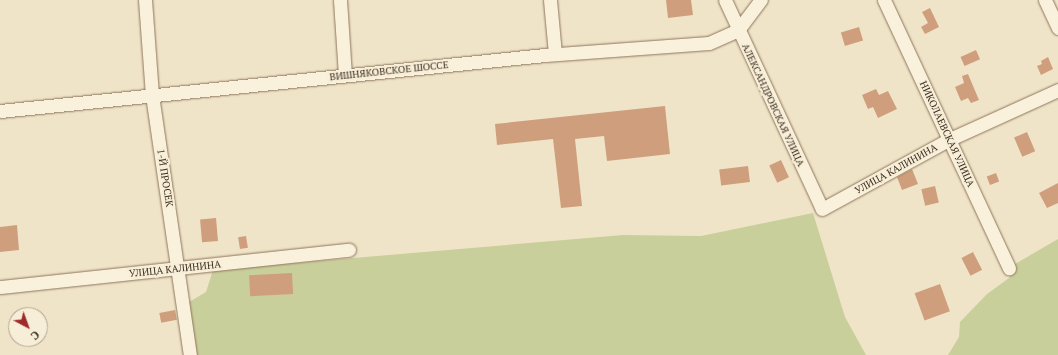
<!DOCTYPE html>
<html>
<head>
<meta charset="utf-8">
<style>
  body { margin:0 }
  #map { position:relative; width:1058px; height:355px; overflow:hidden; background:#f0e4c8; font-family:"PT Serif",serif }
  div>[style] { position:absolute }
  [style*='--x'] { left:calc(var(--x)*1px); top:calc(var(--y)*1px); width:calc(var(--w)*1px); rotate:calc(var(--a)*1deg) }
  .green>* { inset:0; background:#c9cf9b }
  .building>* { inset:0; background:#cf9f7d; transform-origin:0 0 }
  .roads { filter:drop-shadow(0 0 1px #8d765c) drop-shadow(0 0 1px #8d765c) }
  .minor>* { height:13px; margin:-6.5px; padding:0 6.5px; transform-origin:6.5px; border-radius:6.5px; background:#faf1dc }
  span { translate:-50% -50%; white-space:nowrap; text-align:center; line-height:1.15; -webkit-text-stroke:4px #f7eed8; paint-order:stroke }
  .street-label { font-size:10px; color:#3d2e20 }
  .north { position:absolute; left:8px; top:307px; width:40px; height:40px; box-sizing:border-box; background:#f7eed8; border:1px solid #ada18e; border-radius:50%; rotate:139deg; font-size:11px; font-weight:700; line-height:16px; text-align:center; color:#3d2e20 }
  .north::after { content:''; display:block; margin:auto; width:14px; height:18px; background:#9e2a2b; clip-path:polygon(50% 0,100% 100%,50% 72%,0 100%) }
</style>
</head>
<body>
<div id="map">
  <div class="green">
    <i style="clip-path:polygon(813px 213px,845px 317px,866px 355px,195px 355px,189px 302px,206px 292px,213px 270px,623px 235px,701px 236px)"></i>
    <i style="clip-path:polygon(1058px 239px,1058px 355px,948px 355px,959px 337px,960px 322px,987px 294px,1009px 278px,1015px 264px)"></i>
  </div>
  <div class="building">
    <i style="clip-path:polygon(666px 0,691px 0,693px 15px,668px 18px)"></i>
    <i style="clip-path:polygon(930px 8px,939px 27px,925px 34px,921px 27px,928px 23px,922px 12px)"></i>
    <i style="left:859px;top:27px;width:14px;height:19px;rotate:73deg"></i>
    <i style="left:976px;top:50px;width:10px;height:17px;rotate:66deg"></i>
    <i style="clip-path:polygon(1048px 57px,1053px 69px,1041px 75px,1037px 66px,1042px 64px,1041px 61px)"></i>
    <i style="clip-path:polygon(968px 74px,979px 100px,971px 103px,968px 98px,961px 101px,955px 87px,964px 83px,962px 76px)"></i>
    <i style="clip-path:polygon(876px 89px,879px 95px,888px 91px,897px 109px,878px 118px,873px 107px,868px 109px,862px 95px)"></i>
    <i style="clip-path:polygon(665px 106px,670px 154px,607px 161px,604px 136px,575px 139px,582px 206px,561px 208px,553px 139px,497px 145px,495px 124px)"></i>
    <i style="left:1027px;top:132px;width:21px;height:14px;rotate:67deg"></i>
    <i style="left:781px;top:160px;width:19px;height:13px;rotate:65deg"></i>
    <i style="left:748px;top:166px;width:16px;height:29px;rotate:83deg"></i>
    <i style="clip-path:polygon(912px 169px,918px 184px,902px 190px,897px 177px)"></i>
    <i style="left:996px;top:173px;width:9px;height:10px;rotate:69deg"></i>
    <i style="clip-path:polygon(1058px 183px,1058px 203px,1047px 208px,1039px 193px)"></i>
    <i style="left:935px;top:186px;width:17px;height:14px;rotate:77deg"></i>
    <i style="left:216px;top:218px;width:23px;height:16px;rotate:85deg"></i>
    <i style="clip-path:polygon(17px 225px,19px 250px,0 252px,0 227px)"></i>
    <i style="left:246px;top:236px;width:12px;height:8px;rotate:81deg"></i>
    <i style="left:973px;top:252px;width:20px;height:13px;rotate:63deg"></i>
    <i style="left:292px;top:273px;width:21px;height:43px;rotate:87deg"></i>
    <i style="left:940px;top:284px;width:29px;height:27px;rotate:70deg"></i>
    <i style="left:175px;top:310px;width:10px;height:16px;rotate:79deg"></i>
  </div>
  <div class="roads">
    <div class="minor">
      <i style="--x:145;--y:0;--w:95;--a:85.8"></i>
      <i style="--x:152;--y:95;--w:263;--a:81.7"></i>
      <i style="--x:340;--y:0;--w:75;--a:86.2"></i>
      <i style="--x:550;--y:0;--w:54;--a:84.7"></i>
      <i style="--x:725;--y:0;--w:230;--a:65.1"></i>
      <i style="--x:822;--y:209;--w:146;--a:-28.7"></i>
      <i style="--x:950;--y:139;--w:119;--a:-24.4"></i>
      <i style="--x:884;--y:0;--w:296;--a:65"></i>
      <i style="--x:1045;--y:0;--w:31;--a:65"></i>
      <i style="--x:0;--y:111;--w:548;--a:-5.87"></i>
      <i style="--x:545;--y:55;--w:164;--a:-4.2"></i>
      <i style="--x:709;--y:43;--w:32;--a:-24"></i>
      <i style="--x:738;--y:30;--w:38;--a:-53"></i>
      <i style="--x:0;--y:287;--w:351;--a:-6.1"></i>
    </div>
  </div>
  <div class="street-label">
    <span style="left:389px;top:71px;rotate:-6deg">ВИШНЯКОВСКОЕ ШОССЕ</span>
    <span style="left:773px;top:105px;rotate:65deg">АЛЕКСАНДРОВСКАЯ УЛИЦА</span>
    <span style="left:947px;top:134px;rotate:65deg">НИКОЛАЕВСКАЯ УЛИЦА</span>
    <span style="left:896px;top:169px;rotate:-29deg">УЛИЦА КАЛИНИНА</span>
    <span style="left:165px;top:178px;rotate:81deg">1-Й ПРОСЕК</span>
    <span style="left:175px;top:269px;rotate:-6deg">УЛИЦА КАЛИНИНА</span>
  </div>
  <div class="north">С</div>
</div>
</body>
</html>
